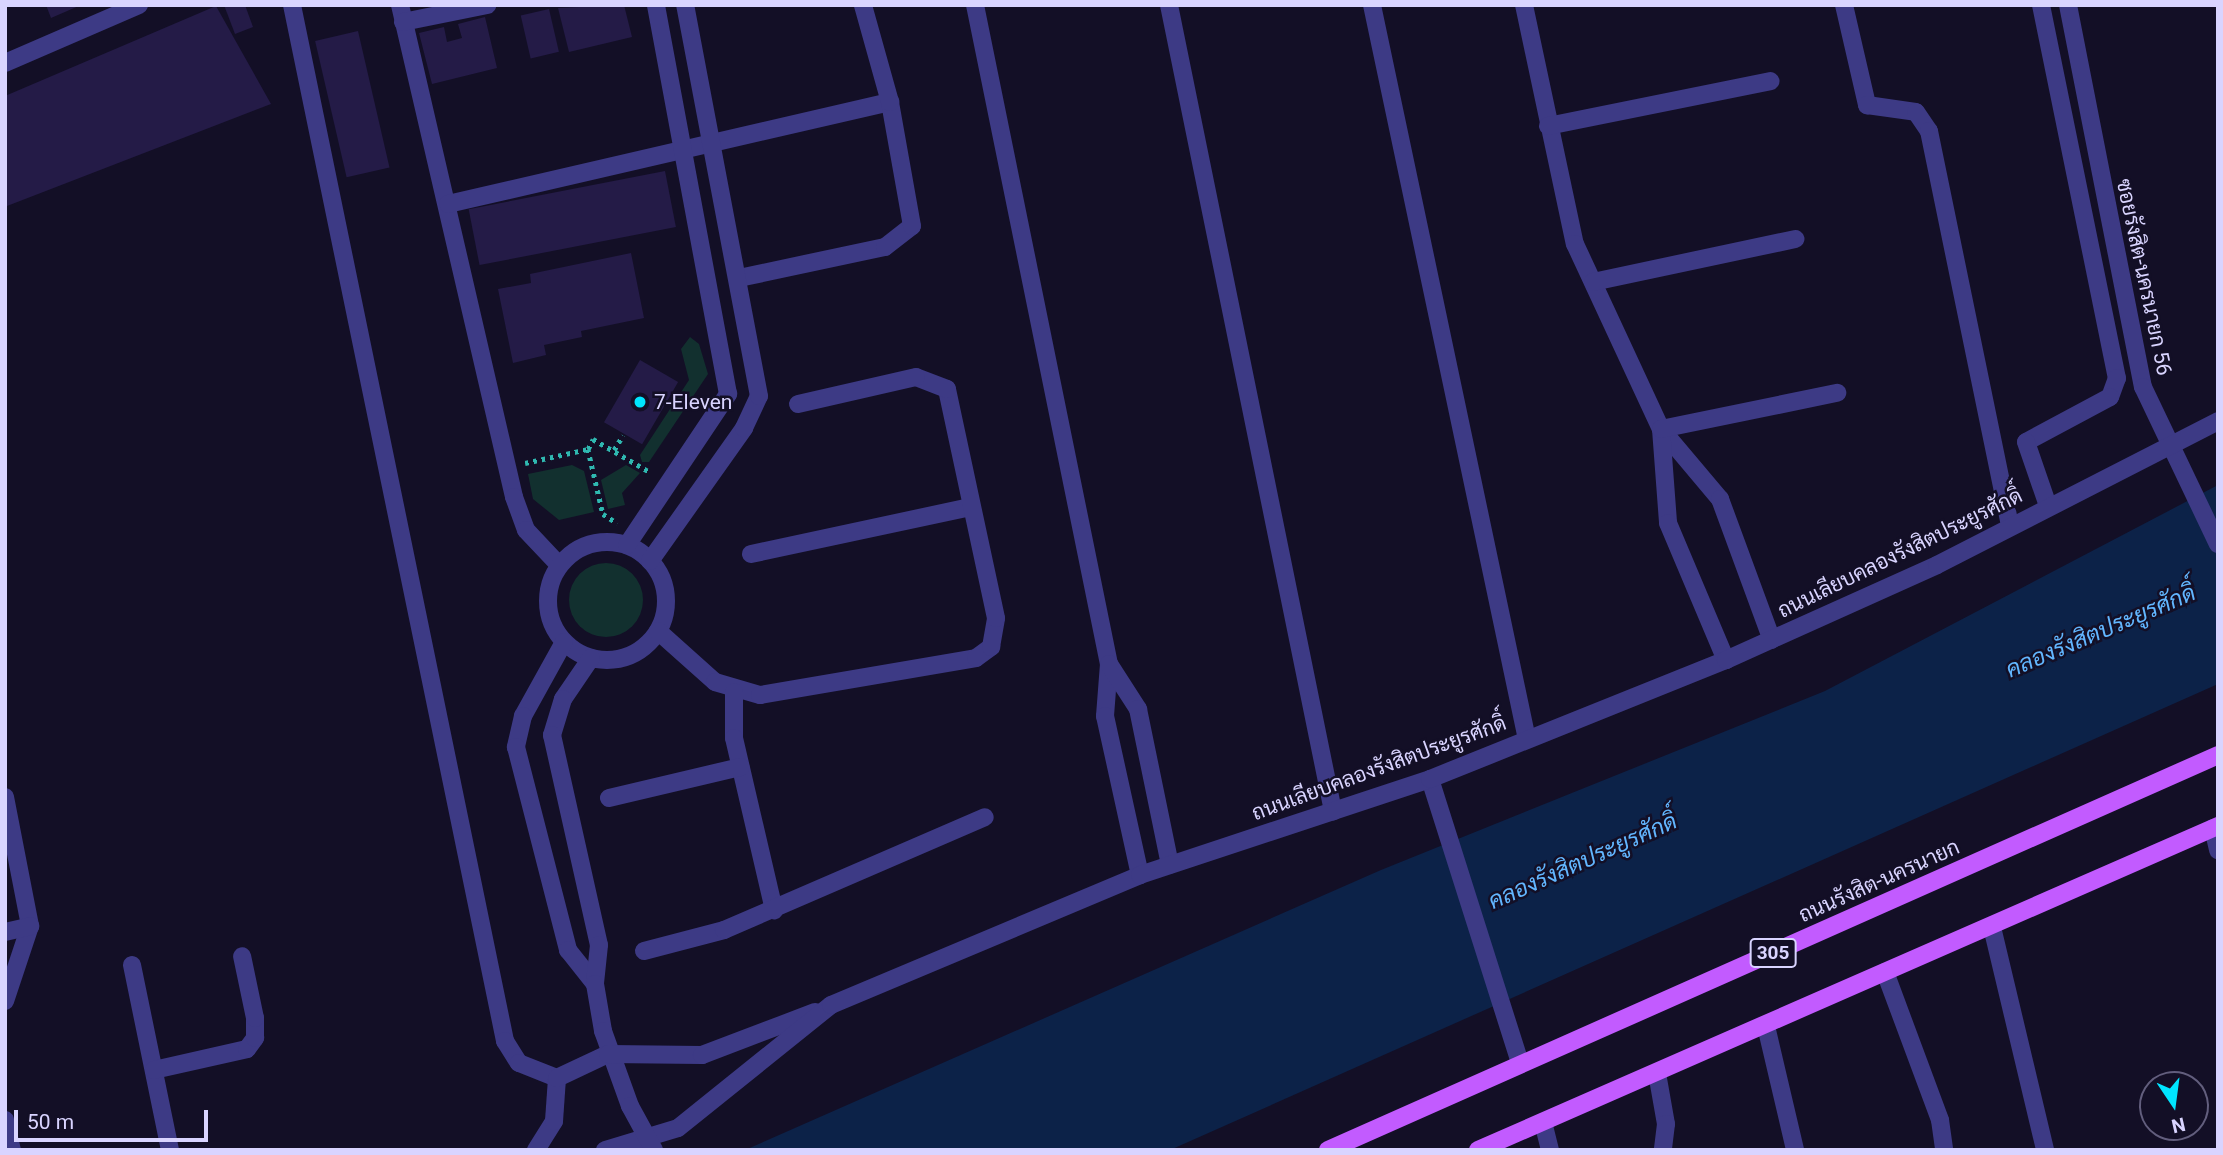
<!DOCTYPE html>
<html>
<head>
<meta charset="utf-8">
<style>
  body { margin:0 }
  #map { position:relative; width:2223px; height:1155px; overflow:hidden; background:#130f26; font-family:Roboto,Sarabun,sans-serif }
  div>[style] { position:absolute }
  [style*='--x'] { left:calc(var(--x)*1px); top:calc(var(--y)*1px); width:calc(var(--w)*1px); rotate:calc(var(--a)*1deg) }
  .green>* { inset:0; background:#12302f }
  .round { border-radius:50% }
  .water>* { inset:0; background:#0c2248 }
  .building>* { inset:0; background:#241b47; transform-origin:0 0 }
  .path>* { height:4.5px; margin-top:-2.25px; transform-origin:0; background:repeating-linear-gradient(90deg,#2fb8b0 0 3.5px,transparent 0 8.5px) }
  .minor>* { height:18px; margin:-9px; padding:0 9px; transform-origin:9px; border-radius:9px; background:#3d3a85 }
  .minor>.ring { margin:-9px; padding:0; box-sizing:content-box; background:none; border:18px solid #3d3a85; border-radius:50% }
  .major>* { height:18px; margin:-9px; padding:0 9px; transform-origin:9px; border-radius:9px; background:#c25bff }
  .minor-bridge>* { height:18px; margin:-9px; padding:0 9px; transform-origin:9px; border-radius:9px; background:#3d3a85 }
  .dots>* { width:19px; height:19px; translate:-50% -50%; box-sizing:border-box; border:4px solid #130f26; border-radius:50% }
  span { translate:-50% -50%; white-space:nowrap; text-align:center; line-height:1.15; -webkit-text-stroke:5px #130f26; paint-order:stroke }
  .shield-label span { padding:2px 5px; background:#130f26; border:2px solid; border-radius:5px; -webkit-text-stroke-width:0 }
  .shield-label { font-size:19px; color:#d9d4ff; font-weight:700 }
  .street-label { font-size:21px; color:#d9d4ff }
  .poi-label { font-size:21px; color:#d9d4ff }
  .left { translate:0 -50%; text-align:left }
  .water-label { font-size:23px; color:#62b6ff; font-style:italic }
  .frame { position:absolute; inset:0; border:7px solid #d9d4ff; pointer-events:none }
  .north { position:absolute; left:2139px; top:1071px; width:70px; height:70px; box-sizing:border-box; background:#130f26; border:2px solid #625e7d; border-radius:50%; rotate:167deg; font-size:19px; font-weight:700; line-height:28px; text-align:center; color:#d9d4ff }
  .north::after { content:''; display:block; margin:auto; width:24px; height:32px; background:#00e5ff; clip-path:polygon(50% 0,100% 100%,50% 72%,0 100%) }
  .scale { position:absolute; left:14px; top:1110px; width:194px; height:32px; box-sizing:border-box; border:4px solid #d9d4ff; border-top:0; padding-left:9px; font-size:21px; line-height:24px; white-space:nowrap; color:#d9d4ff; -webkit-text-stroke:5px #130f26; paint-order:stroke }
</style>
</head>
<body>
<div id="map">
  <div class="green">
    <i style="clip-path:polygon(690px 337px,699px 344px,708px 374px,649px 462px,642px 462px,640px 455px,689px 380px,681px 349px)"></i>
    <i style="clip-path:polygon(572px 465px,584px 471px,594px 512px,559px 520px,533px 499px,528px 474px)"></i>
    <i style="clip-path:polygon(626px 465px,640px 473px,622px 493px,625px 505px,608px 509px,601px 480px)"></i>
    <i class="round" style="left:569px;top:563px;width:74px;height:74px"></i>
  </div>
  <div class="water">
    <i style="clip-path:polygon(2218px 485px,2218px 684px,1170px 1150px,745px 1150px,1381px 870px,1825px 691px)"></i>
  </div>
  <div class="building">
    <i style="clip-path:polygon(46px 5px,81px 5px,51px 18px)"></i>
    <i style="clip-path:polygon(224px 5px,245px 5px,253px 27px,235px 34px)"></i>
    <i style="clip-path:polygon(624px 5px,632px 37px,569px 52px,558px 8px)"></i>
    <i style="clip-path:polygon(216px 6px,271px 104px,7px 206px,5px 96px)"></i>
    <i style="left:549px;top:9px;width:44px;height:29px;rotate:77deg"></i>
    <i style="clip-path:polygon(485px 17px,497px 68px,432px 84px,419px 33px,444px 27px,447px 42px,462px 38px,458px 24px)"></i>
    <i style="left:358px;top:31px;width:140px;height:44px;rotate:77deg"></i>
    <i style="left:665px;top:171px;width:57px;height:200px;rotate:79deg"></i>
    <i style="clip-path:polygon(631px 253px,644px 318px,581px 331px,582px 337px,544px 345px,546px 355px,513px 363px,498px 289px,531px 283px,530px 274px)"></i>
    <i style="left:640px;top:360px;width:44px;height:72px;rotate:30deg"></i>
  </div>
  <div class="path">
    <i style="--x:588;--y:449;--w:11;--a:-63"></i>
    <i style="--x:593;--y:439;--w:66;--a:30.1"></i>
    <i style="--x:614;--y:450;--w:17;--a:-59"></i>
    <i style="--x:525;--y:463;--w:65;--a:-12.5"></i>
    <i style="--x:588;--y:449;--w:67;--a:77"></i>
    <i style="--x:603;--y:514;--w:17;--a:33"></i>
  </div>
  <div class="minor">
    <i style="--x:292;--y:5;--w:1058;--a:78.38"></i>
    <i style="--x:505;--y:1041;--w:26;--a:58"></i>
    <i style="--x:519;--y:1063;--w:41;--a:21.5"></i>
    <i style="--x:400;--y:5;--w:505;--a:76.95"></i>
    <i style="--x:514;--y:497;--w:35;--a:70"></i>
    <i style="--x:526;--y:530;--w:48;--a:46.7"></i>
    <i style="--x:975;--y:5;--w:672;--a:78.51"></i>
    <i style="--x:1109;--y:664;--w:52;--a:94.4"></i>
    <i style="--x:1105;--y:716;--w:163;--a:77.6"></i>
    <i style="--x:1169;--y:5;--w:823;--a:78.5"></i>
    <i style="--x:1372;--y:5;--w:750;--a:78.08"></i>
    <i style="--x:1524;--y:5;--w:244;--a:78"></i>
    <i style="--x:1575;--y:244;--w:204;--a:65.1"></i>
    <i style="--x:1661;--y:429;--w:92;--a:49.9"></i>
    <i style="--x:1720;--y:499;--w:150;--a:69.8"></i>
    <i style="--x:1844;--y:5;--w:103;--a:77"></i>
    <i style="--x:1867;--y:105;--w:49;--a:8.1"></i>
    <i style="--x:1916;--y:112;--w:23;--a:56"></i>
    <i style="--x:1929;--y:131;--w:403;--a:78.4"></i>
    <i style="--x:2041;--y:5;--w:381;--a:78.5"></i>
    <i style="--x:2117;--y:378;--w:20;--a:110"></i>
    <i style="--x:2110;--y:397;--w:95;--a:151.8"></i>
    <i style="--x:2026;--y:442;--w:68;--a:71"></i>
    <i style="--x:2068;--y:5;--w:389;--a:78.9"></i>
    <i style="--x:2143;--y:387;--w:174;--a:64.5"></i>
    <i style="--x:403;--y:22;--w:86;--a:-11.4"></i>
    <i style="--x:5;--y:63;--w:146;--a:-23.4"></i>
    <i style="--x:1548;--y:126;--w:227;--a:-11.4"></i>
    <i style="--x:448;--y:204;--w:454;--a:-13"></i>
    <i style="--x:739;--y:278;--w:149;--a:-12"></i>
    <i style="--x:885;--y:247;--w:34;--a:-38"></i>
    <i style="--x:912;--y:226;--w:126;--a:-100.1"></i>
    <i style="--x:890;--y:102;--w:101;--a:-105.6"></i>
    <i style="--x:1593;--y:282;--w:207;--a:-12"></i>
    <i style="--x:1661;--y:429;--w:94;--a:85.7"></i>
    <i style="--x:1668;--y:523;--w:149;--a:67.1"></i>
    <i style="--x:1661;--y:429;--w:180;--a:-11.6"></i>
    <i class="ring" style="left:548px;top:542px;width:100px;height:100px"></i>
    <i style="--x:627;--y:545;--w:182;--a:-56.2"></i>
    <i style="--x:728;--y:394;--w:396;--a:-100.5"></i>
    <i style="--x:751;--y:554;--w:225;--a:-12.1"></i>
    <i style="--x:650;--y:561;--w:163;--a:-54.7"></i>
    <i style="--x:744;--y:428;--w:35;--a:-65"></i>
    <i style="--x:759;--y:396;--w:398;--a:-100.7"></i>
    <i style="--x:658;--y:631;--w:76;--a:41.8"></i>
    <i style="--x:715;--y:682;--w:47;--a:16.1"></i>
    <i style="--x:760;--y:695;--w:219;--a:-9.7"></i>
    <i style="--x:976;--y:658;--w:19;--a:-36"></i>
    <i style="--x:991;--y:647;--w:29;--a:-80"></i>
    <i style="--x:996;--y:618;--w:234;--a:-102.1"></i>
    <i style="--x:947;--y:389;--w:33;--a:-159"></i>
    <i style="--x:916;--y:377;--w:121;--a:167.1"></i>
    <i style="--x:564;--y:642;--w:85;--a:119"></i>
    <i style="--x:523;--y:716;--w:32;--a:103"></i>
    <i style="--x:516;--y:747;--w:210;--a:75.6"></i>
    <i style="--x:568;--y:950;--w:43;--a:51.5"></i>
    <i style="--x:591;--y:658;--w:50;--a:124.3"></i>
    <i style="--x:563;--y:699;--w:38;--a:107"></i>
    <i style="--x:552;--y:735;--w:215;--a:77.4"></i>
    <i style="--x:599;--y:945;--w:39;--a:96"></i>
    <i style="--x:595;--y:984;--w:48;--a:80.3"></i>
    <i style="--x:603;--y:1031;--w:80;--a:70.2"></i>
    <i style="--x:1109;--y:664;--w:54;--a:57.2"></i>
    <i style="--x:1138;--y:709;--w:159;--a:78.4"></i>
    <i style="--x:734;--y:692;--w:46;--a:90"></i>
    <i style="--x:734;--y:738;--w:177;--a:76.9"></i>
    <i style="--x:1430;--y:779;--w:298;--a:72.4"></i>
    <i style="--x:5;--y:797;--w:131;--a:79"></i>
    <i style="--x:30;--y:926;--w:79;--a:108.4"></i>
    <i style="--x:609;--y:798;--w:135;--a:-13.3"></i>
    <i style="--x:2213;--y:828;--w:23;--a:77"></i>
    <i style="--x:1992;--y:927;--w:229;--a:76.6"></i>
    <i style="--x:5;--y:932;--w:26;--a:-13"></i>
    <i style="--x:644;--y:951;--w:83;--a:-14.7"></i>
    <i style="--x:724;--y:930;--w:284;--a:-23.4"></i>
    <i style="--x:132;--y:965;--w:189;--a:78.4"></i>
    <i style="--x:1885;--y:972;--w:158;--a:69.6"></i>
    <i style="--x:1940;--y:1120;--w:30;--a:82"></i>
    <i style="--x:1766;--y:1026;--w:127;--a:76.8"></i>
    <i style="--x:154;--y:1070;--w:95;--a:-12.7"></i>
    <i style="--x:247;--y:1049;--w:14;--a:-54"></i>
    <i style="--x:255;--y:1038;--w:20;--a:-90"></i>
    <i style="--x:255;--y:1018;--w:63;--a:-101.8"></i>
    <i style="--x:1657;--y:1073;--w:52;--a:80"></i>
    <i style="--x:1666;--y:1124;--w:26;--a:97"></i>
    <i style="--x:5;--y:1120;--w:31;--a:77"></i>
    <i style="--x:1543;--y:1122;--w:29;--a:76"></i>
    <i style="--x:536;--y:1150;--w:34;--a:-58"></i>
    <i style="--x:554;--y:1121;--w:43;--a:-86"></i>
    <i style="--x:557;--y:1078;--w:56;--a:-25.2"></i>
    <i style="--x:608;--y:1054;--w:94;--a:0.6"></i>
    <i style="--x:702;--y:1055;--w:121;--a:-20.8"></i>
    <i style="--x:605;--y:1150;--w:76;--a:-16.8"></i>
    <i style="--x:678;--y:1128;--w:196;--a:-38.8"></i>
    <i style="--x:831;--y:1005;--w:335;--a:-22.8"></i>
    <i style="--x:1140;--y:875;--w:305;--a:-18.3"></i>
    <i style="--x:1430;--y:779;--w:319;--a:-21.9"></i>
    <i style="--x:1726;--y:660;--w:231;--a:-24.2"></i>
    <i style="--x:1937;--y:565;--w:316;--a:-27.1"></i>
  </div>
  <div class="major">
    <i style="--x:1328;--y:1150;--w:974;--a:-23.93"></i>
    <i style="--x:1478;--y:1150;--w:808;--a:-23.65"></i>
  </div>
  <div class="minor-bridge">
    <i style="--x:630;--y:1106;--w:50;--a:61.4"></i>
  </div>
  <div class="dots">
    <i style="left:640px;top:402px;background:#00e5ff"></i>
  </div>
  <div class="shield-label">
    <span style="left:1773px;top:953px">305</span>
  </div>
  <div class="street-label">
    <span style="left:2144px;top:277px;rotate:78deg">ซอยรังสิต-นครนายก 56</span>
    <span style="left:1900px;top:553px;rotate:-26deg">ถนนเลียบคลองรังสิตประยูรศักดิ์</span>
    <span style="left:1379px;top:768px;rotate:-20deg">ถนนเลียบคลองรังสิตประยูรศักดิ์</span>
    <span style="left:1879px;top:881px;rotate:-24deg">ถนนรังสิต-นครนายก</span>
  </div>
  <div class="poi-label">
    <span class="left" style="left:654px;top:402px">7-Eleven</span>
  </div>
  <div class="water-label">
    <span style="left:2101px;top:632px;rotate:-23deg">คลองรังสิตประยูรศักดิ์</span>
    <span style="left:1583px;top:862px;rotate:-24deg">คลองรังสิตประยูรศักดิ์</span>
  </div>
  <div class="frame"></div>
  <div class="north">N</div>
  <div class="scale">50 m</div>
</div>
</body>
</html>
